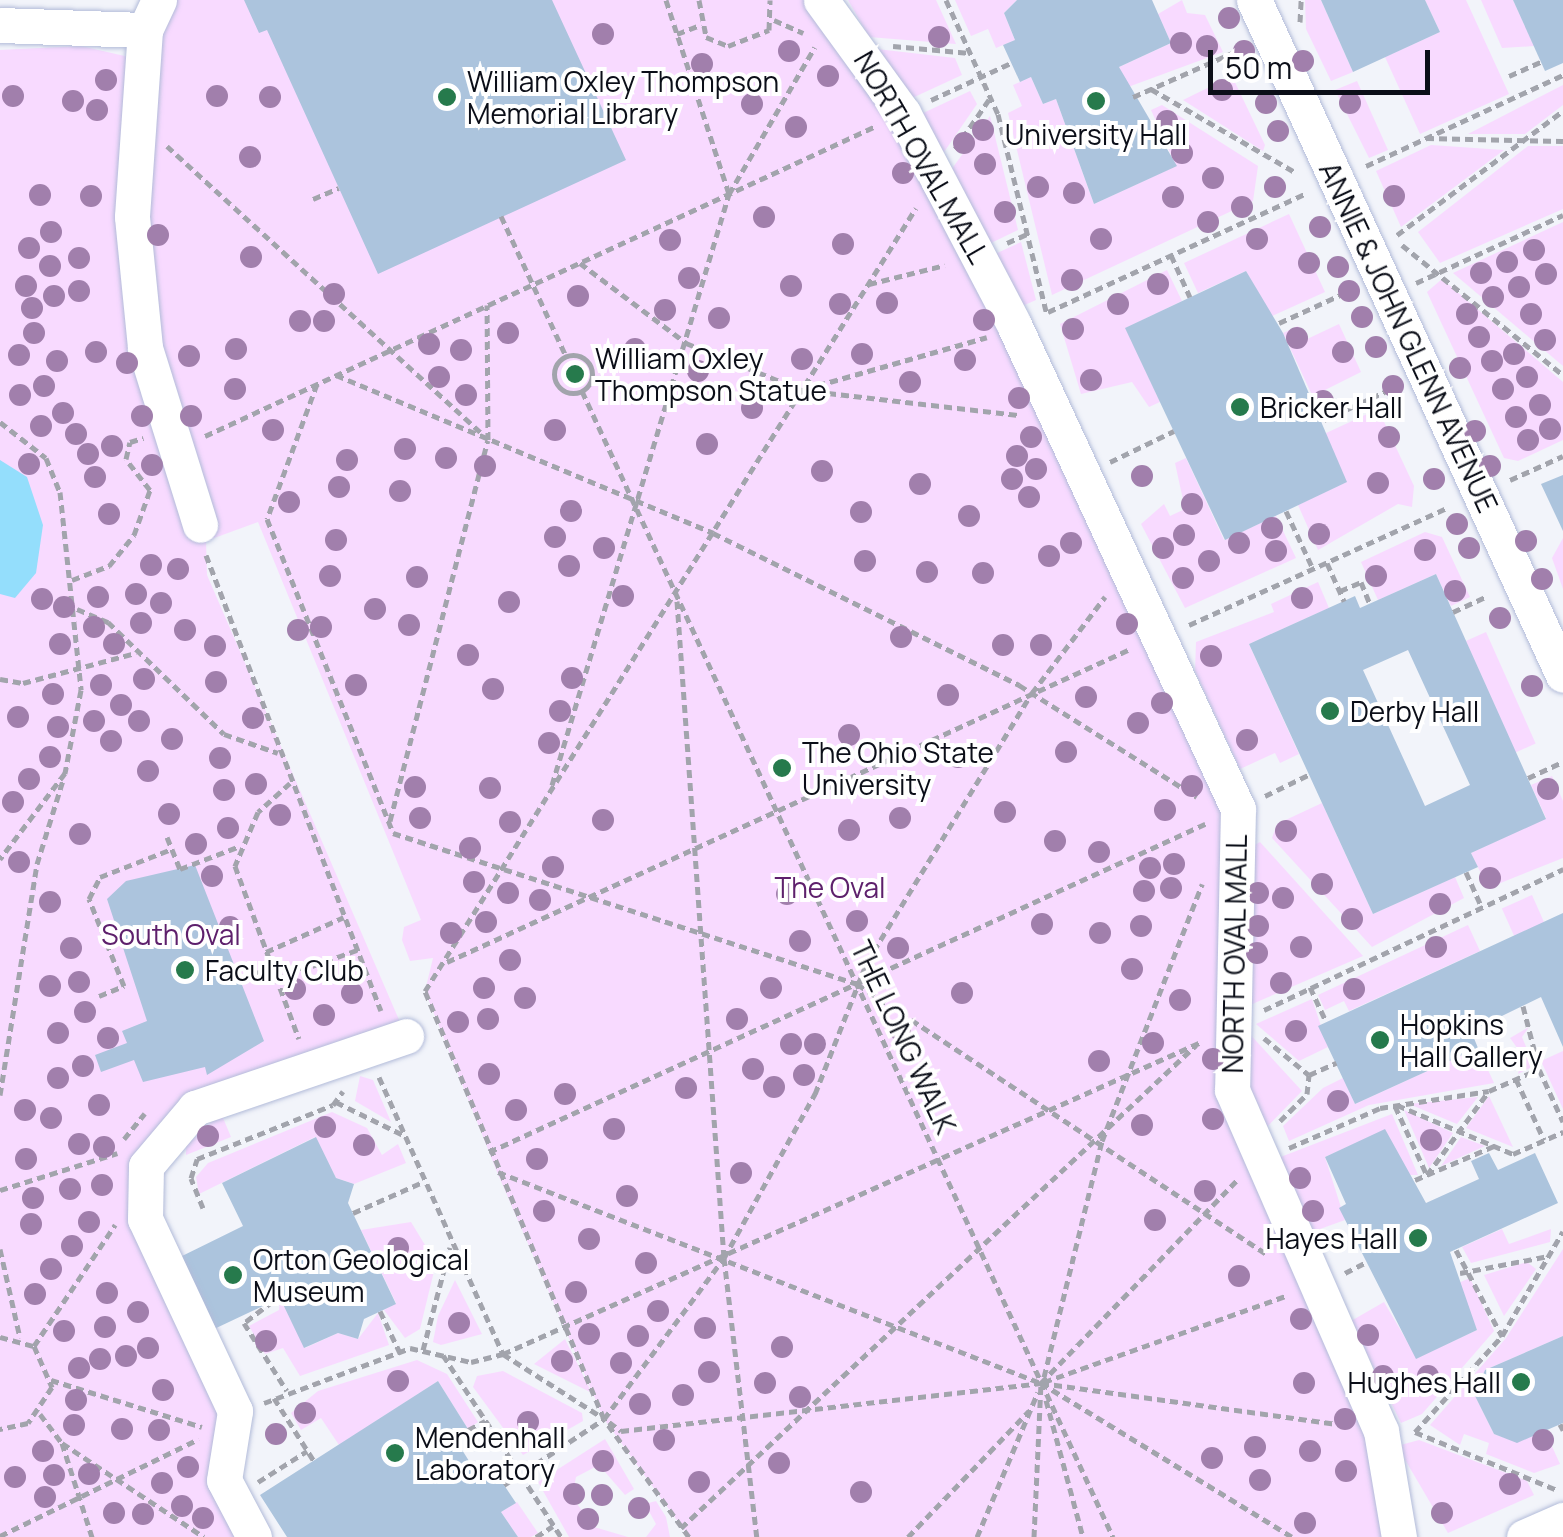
<!DOCTYPE html>
<html>
<head>
<meta charset="utf-8">
<style>
  body { margin:0 }
  #map { position:relative; width:1563px; height:1537px; overflow:hidden; background:#f2f4fa; font-family:Manrope,sans-serif }
  div>[style] { position:absolute }
  [style*='--x'] { left:calc(var(--x)*1px); top:calc(var(--y)*1px); width:calc(var(--w)*1px); rotate:calc(var(--a)*1deg) }
  .green>* { inset:0; background:#f8daff; transform-origin:0 0 }
  .water>* { inset:0; background:#94defc }
  .building>* { inset:0; background:#acc4dd }
  .path>* { height:5px; margin-top:-2.5px; transform-origin:0; background:repeating-linear-gradient(90deg,#a2a4ac 0 8px,transparent 0 13px) }
  .path>.ring { margin:-2.5px; padding:0; box-sizing:content-box; background:none; border:5px solid #a2a4ac; border-radius:50% }
  .roads { filter:drop-shadow(0 0 2px #b2bbd9) drop-shadow(0 0 2px #b2bbd9) }
  .minor>* { height:35px; margin:-17.5px; padding:0 17.5px; transform-origin:17.5px; border-radius:17.5px; background:#fff }
  .trees>* { width:22px; height:22px; margin:-11px; border-radius:50%; background:#a17fac }
  .dots>* { width:28px; height:28px; translate:-50% -50%; box-sizing:border-box; border:5px solid #fff; border-radius:50% }
  span { translate:-50% -50%; white-space:nowrap; text-align:center; line-height:1.15; -webkit-text-stroke:8px #fff; paint-order:stroke }
  .poi-label { font-size:28px; color:#0b0e18 }
  .left { translate:0 -50%; text-align:left }
  .right { translate:-100% -50%; text-align:right }
  .street-label { font-size:28px; color:#0b0e18 }
  .park-label { font-size:28px; color:#5e206c }
  .scale { position:absolute; left:1208px; top:50px; width:222px; height:45px; box-sizing:border-box; border:5px solid #0b0e18; border-top:0; padding-left:12px; font-size:30px; line-height:35px; white-space:nowrap; color:#0b0e18; -webkit-text-stroke:8px #fff; paint-order:stroke }
</style>
</head>
<body>
<div id="map">
  <div class="green">
    <i style="clip-path:polygon(159px 0,821px 0,857px 43px,1238px 809px,1228px 1030px,1360px 1375px,1399px 1537px,689px 1537px,604px 1419px,497px 1172px,425px 991px,433px 958px,410px 961px,402px 940px,404px 927px,421px 920px,258px 522px,206px 541px,207px 575px,406px 1036px,195px 1108px,146px 1166px,254px 1537px,0 1537px,0 50px,81px 46px,142px 60px)"></i>
    <i style="clip-path:polygon(848px 0,936px 0,956px 44px,869px 37px)"></i>
    <i style="clip-path:polygon(955px 0,1017px 0,1004px 13px,1015px 40px,996px 48px,988px 29px,971px 36px)"></i>
    <i style="clip-path:polygon(1182px 0,1187px 13px,1205px 15px,1223px 52px,1128px 87px,1119px 67px,1171px 43px,1158px 14px)"></i>
    <i style="clip-path:polygon(1305px 0,1321px 0,1353px 72px,1331px 81px,1306px 29px)"></i>
    <i style="clip-path:polygon(1425px 0,1466px 0,1509px 94px,1420px 134px,1385px 57px,1440px 32px)"></i>
    <i style="clip-path:polygon(1481px 0,1513px 0,1534px 46px,1502px 48px)"></i>
    <i style="clip-path:polygon(877px 49px,955px 58px,962px 75px,910px 99px)"></i>
    <i style="clip-path:polygon(1232px 76px,1265px 145px,1263px 151px,1183px 100px)"></i>
    <i style="clip-path:polygon(1031px 77px,1043px 104px,1056px 99px,1094px 204px,1176px 166px,1151px 110px,1162px 105px,1258px 166px,1253px 201px,1052px 295px,1008px 113px,1022px 106px,1013px 85px)"></i>
    <i style="clip-path:polygon(1357px 81px,1388px 150px,1369px 158px,1335px 90px)"></i>
    <i style="clip-path:polygon(1563px 85px,1563px 105px,1525px 134px,1468px 134px)"></i>
    <i style="clip-path:polygon(970px 91px,977px 104px,942px 155px,919px 115px)"></i>
    <i style="clip-path:polygon(990px 116px,1018px 230px,989px 244px,951px 170px)"></i>
    <i style="clip-path:polygon(1431px 145px,1504px 150px,1401px 227px,1376px 171px)"></i>
    <i style="clip-path:polygon(1528px 146px,1563px 146px,1563px 209px,1440px 263px,1418px 232px)"></i>
    <i style="clip-path:polygon(1289px 214px,1325px 292px,1268px 318px,1246px 271px,1198px 293px,1184px 263px)"></i>
    <i style="clip-path:polygon(1563px 222px,1563px 366px,1453px 273px)"></i>
    <i style="clip-path:polygon(1021px 242px,1036px 300px,1020px 307px,995px 254px)"></i>
    <i style="clip-path:polygon(1167px 270px,1182px 301px,1126px 328px,1160px 402px,1149px 407px,1132px 382px,1081px 394px,1060px 324px)"></i>
    <i style="clip-path:polygon(1442px 279px,1563px 382px,1563px 440px,1518px 461px,1504px 458px,1427px 292px)"></i>
    <i style="clip-path:polygon(1339px 324px,1361px 372px,1325px 390px,1332px 406px,1320px 412px,1283px 333px,1298px 326px,1305px 340px)"></i>
    <i style="clip-path:polygon(1378px 409px,1414px 486px,1412px 507px,1398px 504px,1318px 550px,1298px 505px,1346px 482px,1324px 434px)"></i>
    <i style="clip-path:polygon(1186px 458px,1224px 540px,1276px 516px,1296px 558px,1185px 608px,1141px 524px,1164px 504px,1170px 516px,1185px 509px,1175px 463px)"></i>
    <i style="clip-path:polygon(1425px 532px,1442px 537px,1470px 597px,1451px 606px,1436px 574px,1378px 600px,1361px 562px)"></i>
    <i style="clip-path:polygon(1563px 538px,1563px 589px,1552px 558px)"></i>
    <i style="clip-path:polygon(1318px 582px,1329px 608px,1249px 644px,1299px 754px,1280px 763px,1275px 753px,1240px 769px,1195px 671px,1196px 642px,1274px 612px,1271px 604px)"></i>
    <i style="left:1486px;top:632px;width:122px;height:22px;rotate:66deg"></i>
    <i style="clip-path:polygon(1552px 776px,1563px 801px,1563px 858px,1488px 888px,1471px 853px,1546px 818px,1531px 785px)"></i>
    <i style="clip-path:polygon(1322px 803px,1373px 914px,1455px 877px,1464px 898px,1372px 947px,1272px 838px,1277px 824px)"></i>
    <i style="clip-path:polygon(1260px 842px,1363px 956px,1243px 1008px,1247px 849px)"></i>
    <i style="left:1532px;top:895px;width:30px;height:33px;rotate:66deg"></i>
    <i style="clip-path:polygon(1468px 925px,1480px 951px,1349px 1011px,1344px 1001px,1325px 1010px,1318px 995px)"></i>
    <i style="clip-path:polygon(1312px 999px,1328px 1047px,1299px 1061px,1256px 1024px)"></i>
    <i style="clip-path:polygon(1529px 1027px,1522px 1037px,1534px 1066px,1518px 1074px,1523px 1056px,1510px 1038px)"></i>
    <i style="clip-path:polygon(1246px 1030px,1302px 1091px,1265px 1129px,1244px 1079px)"></i>
    <i style="clip-path:polygon(1478px 1048px,1494px 1083px,1369px 1105px,1289px 1141px,1283px 1126px,1323px 1088px,1343px 1078px,1355px 1104px)"></i>
    <i style="clip-path:polygon(1563px 1051px,1563px 1109px,1541px 1061px)"></i>
    <i style="clip-path:polygon(360px 1076px,373px 1080px,391px 1122px,355px 1101px)"></i>
    <i style="clip-path:polygon(1489px 1096px,1513px 1147px,1466px 1128px)"></i>
    <i style="clip-path:polygon(1478px 1097px,1457px 1124px,1409px 1104px)"></i>
    <i style="clip-path:polygon(1404px 1110px,1453px 1133px,1429px 1168px)"></i>
    <i style="clip-path:polygon(332px 1112px,367px 1128px,382px 1155px,398px 1144px,406px 1163px,354px 1184px,336px 1178px,315px 1137px,199px 1194px,196px 1177px,208px 1163px)"></i>
    <i style="clip-path:polygon(221px 1113px,231px 1137px,186px 1155px,186px 1146px)"></i>
    <i style="clip-path:polygon(1392px 1114px,1418px 1175px,1406px 1175px,1385px 1130px,1325px 1157px,1345px 1220px,1309px 1233px,1278px 1158px)"></i>
    <i style="clip-path:polygon(1461px 1137px,1485px 1146px,1441px 1166px)"></i>
    <i style="clip-path:polygon(411px 1222px,436px 1263px,420px 1329px,405px 1338px,384px 1310px,396px 1303px,361px 1230px)"></i>
    <i style="clip-path:polygon(1502px 1229px,1509px 1244px,1551px 1229px,1550px 1242px,1471px 1263px,1462px 1247px)"></i>
    <i style="clip-path:polygon(1563px 1249px,1563px 1336px,1485px 1370px,1474px 1394px,1494px 1434px,1517px 1442px,1545px 1431px,1560px 1464px,1534px 1473px,1486px 1454px,1489px 1443px,1464px 1434px,1460px 1445px,1430px 1425px,1506px 1338px)"></i>
    <i style="clip-path:polygon(1527px 1262px,1536px 1269px,1504px 1316px,1484px 1275px)"></i>
    <i style="clip-path:polygon(1470px 1278px,1494px 1331px,1422px 1414px,1401px 1423px,1351px 1321px,1384px 1302px,1417px 1358px,1477px 1330px,1456px 1284px)"></i>
    <i style="clip-path:polygon(455px 1280px,482px 1334px,441px 1345px,433px 1342px,438px 1316px)"></i>
    <i style="clip-path:polygon(280px 1298px,305px 1348px,338px 1333px,358px 1339px,378px 1313px,389px 1345px,300px 1376px,283px 1348px,265px 1354px,249px 1326px,279px 1310px)"></i>
    <i style="clip-path:polygon(565px 1339px,592px 1393px,534px 1364px)"></i>
    <i style="clip-path:polygon(417px 1360px,447px 1374px,478px 1422px,468px 1429px,438px 1381px,339px 1445px,321px 1418px,301px 1430px,291px 1413px,318px 1391px)"></i>
    <i style="clip-path:polygon(503px 1371px,582px 1413px,583px 1421px,523px 1455px,473px 1387px,477px 1376px)"></i>
    <i style="clip-path:polygon(605px 1439px,634px 1489px,625px 1495px,599px 1465px,576px 1477px,572px 1497px,594px 1527px,628px 1537px,569px 1537px,538px 1482px)"></i>
    <i style="clip-path:polygon(1419px 1440px,1527px 1481px,1534px 1495px,1448px 1533px,1397px 1446px)"></i>
    <i style="clip-path:polygon(656px 1501px,666px 1517px,670px 1537px,646px 1537px,656px 1524px,645px 1504px)"></i>
    <i style="clip-path:polygon(517px 1502px,538px 1533px,531px 1537px,518px 1537px,501px 1512px)"></i>
  </div>
  <div class="water">
    <i style="clip-path:polygon(0 460px,27px 477px,43px 525px,36px 573px,15px 598px,0 594px)"></i>
  </div>
  <div class="building">
    <i style="clip-path:polygon(244px 0,552px 0,626px 160px,378px 274px,267px 30px,259px 33px)"></i>
    <i style="clip-path:polygon(1017px 0,1152px 0,1171px 43px,1119px 67px,1177px 166px,1094px 204px,1056px 99px,1043px 104px,1031px 77px,1020px 82px,1003px 45px,1015px 40px,1004px 13px)"></i>
    <i style="clip-path:polygon(1321px 0,1425px 0,1440px 32px,1353px 72px)"></i>
    <i style="clip-path:polygon(1513px 0,1563px 0,1563px 63px,1545px 71px)"></i>
    <i style="clip-path:polygon(1246px 271px,1283px 333px,1347px 482px,1225px 540px,1125px 328px)"></i>
    <i style="clip-path:polygon(1563px 475px,1563px 531px,1541px 484px)"></i>
    <i style="clip-path:polygon(evenodd,1436px 574px,1546px 819px,1471px 853px,1478px 867px,1373px 914px,1249px 644px,1355px 596px,1360px 608px,1436px 574px,1408px 650px,1470px 785px,1425px 806px,1363px 670px,1408px 650px)"></i>
    <i style="clip-path:polygon(195px 865px,264px 1041px,207px 1075px,205px 1067px,143px 1082px,134px 1060px,101px 1072px,95px 1055px,127px 1043px,122px 1031px,147px 1021px,107px 899px,126px 881px)"></i>
    <i style="clip-path:polygon(1563px 913px,1563px 1047px,1541px 997px,1471px 1031px,1478px 1048px,1355px 1104px,1318px 1026px)"></i>
    <i style="clip-path:polygon(1385px 1129px,1426px 1203px,1479px 1179px,1471px 1161px,1489px 1153px,1498px 1170px,1535px 1153px,1558px 1203px,1450px 1252px,1477px 1330px,1416px 1359px,1339px 1208px,1346px 1204px,1325px 1157px)"></i>
    <i style="clip-path:polygon(316px 1137px,336px 1178px,354px 1184px,348px 1203px,396px 1304px,364px 1319px,358px 1339px,338px 1333px,304px 1348px,280px 1298px,212px 1330px,176px 1259px,243px 1226px,222px 1183px)"></i>
    <i style="clip-path:polygon(1563px 1336px,1563px 1423px,1517px 1443px,1494px 1434px,1474px 1394px,1485px 1370px)"></i>
    <i style="clip-path:polygon(438px 1381px,468px 1429px,454px 1437px,469px 1461px,482px 1481px,496px 1473px,516px 1503px,501px 1512px,518px 1537px,287px 1537px,260px 1495px)"></i>
  </div>
  <div class="path">
    <i style="--x:666;--y:0;--w:204;--a:72"></i>
    <i style="--x:699;--y:0;--w:38;--a:79"></i>
    <i style="--x:706;--y:37;--w:24;--a:22"></i>
    <i style="--x:728;--y:46;--w:44;--a:-21.3"></i>
    <i style="--x:769;--y:30;--w:30;--a:-88"></i>
    <i style="--x:946;--y:0;--w:125;--a:65.5"></i>
    <i style="--x:998;--y:114;--w:207;--a:76.3"></i>
    <i style="--x:774;--y:20;--w:32;--a:24"></i>
    <i style="--x:1300;--y:22;--w:22;--a:-87"></i>
    <i style="--x:677;--y:34;--w:26;--a:-21"></i>
    <i style="--x:893;--y:46;--w:77;--a:5.2"></i>
    <i style="--x:1509;--y:76;--w:35;--a:-24"></i>
    <i style="--x:1151;--y:89;--w:166;--a:30"></i>
    <i style="--x:1133;--y:97;--w:116;--a:-23.9"></i>
    <i style="--x:931;--y:100;--w:88;--a:-24.8"></i>
    <i style="--x:1426;--y:138;--w:137;--a:1.3"></i>
    <i style="--x:167;--y:146;--w:429;--a:42.4"></i>
    <i style="--x:955;--y:149;--w:62;--a:-55.5"></i>
    <i style="--x:1366;--y:166;--w:217;--a:-24.8"></i>
    <i style="--x:313;--y:199;--w:28;--a:-23"></i>
    <i style="--x:501;--y:216;--w:154;--a:65.1"></i>
    <i style="--x:1397;--y:235;--w:207;--a:-36.8"></i>
    <i style="--x:1007;--y:243;--w:22;--a:-24"></i>
    <i style="--x:1402;--y:245;--w:207;--a:38.9"></i>
    <i style="--x:1171;--y:255;--w:46;--a:65.7"></i>
    <i style="--x:580;--y:263;--w:133;--a:37"></i>
    <i style="--x:686;--y:343;--w:125;--a:22.1"></i>
    <i style="--x:802;--y:390;--w:218;--a:6.6"></i>
    <i style="--x:1416;--y:283;--w:162;--a:-24.8"></i>
    <i style="--x:869;--y:284;--w:78;--a:-14"></i>
    <i style="--x:1048;--y:312;--w:283;--a:-24.7"></i>
    <i style="--x:1279;--y:323;--w:77;--a:-24.6"></i>
    <i class="ring" style="left:554px;top:355px;width:33px;height:33px"></i>
    <i style="--x:336;--y:375;--w:409;--a:22.7"></i>
    <i style="--x:713;--y:533;--w:342;--a:26.4"></i>
    <i style="--x:1019;--y:685;--w:210;--a:32.2"></i>
    <i style="--x:317;--y:384;--w:144;--a:110.3"></i>
    <i style="--x:267;--y:519;--w:338;--a:68.1"></i>
    <i style="--x:393;--y:833;--w:488;--a:18"></i>
    <i style="--x:857;--y:984;--w:492;--a:33.4"></i>
    <i style="--x:805;--y:389;--w:189;--a:-15.9"></i>
    <i style="--x:582;--y:391;--w:1263;--a:65.14"></i>
    <i style="--x:1324;--y:420;--w:76;--a:-24.9"></i>
    <i style="--x:0;--y:422;--w:58;--a:38"></i>
    <i style="--x:46;--y:458;--w:37;--a:68"></i>
    <i style="--x:60;--y:492;--w:199;--a:83.9"></i>
    <i style="--x:81;--y:690;--w:85;--a:100.9"></i>
    <i style="--x:65;--y:773;--w:108;--a:127.1"></i>
    <i style="--x:205;--y:436;--w:739;--a:-24.8"></i>
    <i style="--x:1110;--y:462;--w:71;--a:-25.8"></i>
    <i style="--x:1510;--y:480;--w:58;--a:-24.4"></i>
    <i style="--x:1286;--y:511;--w:64;--a:65"></i>
    <i style="--x:206;--y:555;--w:488;--a:69"></i>
    <i style="--x:1327;--y:563;--w:42;--a:65.9"></i>
    <i style="--x:72;--y:580;--w:40;--a:-21"></i>
    <i style="--x:109;--y:566;--w:40;--a:-51"></i>
    <i style="--x:134;--y:535;--w:48;--a:-70.4"></i>
    <i style="--x:150;--y:490;--w:39;--a:-128"></i>
    <i style="--x:126;--y:459;--w:17;--a:-77"></i>
    <i style="--x:130;--y:442;--w:14;--a:-17"></i>
    <i style="--x:1340;--y:591;--w:23;--a:-23"></i>
    <i style="--x:1361;--y:582;--w:24;--a:68"></i>
    <i style="--x:677;--y:601;--w:659;--a:85.91"></i>
    <i style="--x:724;--y:1258;--w:281;--a:83.3"></i>
    <i style="--x:77;--y:609;--w:34;--a:23"></i>
    <i style="--x:108;--y:622;--w:161;--a:44"></i>
    <i style="--x:224;--y:734;--w:57;--a:19.4"></i>
    <i style="--x:1453;--y:612;--w:38;--a:-25"></i>
    <i style="--x:1189;--y:625;--w:283;--a:-24.4"></i>
    <i style="--x:0;--y:679;--w:23;--a:10"></i>
    <i style="--x:23;--y:683;--w:117;--a:-14.9"></i>
    <i style="--x:1528;--y:778;--w:38;--a:-25"></i>
    <i style="--x:290;--y:783;--w:43;--a:137.8"></i>
    <i style="--x:258;--y:812;--w:59;--a:113.1"></i>
    <i style="--x:235;--y:866;--w:184;--a:69.7"></i>
    <i style="--x:552;--y:785;--w:617;--a:-73.33"></i>
    <i style="--x:729;--y:194;--w:170;--a:-59.7"></i>
    <i style="--x:1265;--y:796;--w:48;--a:-26"></i>
    <i style="--x:390;--y:821;--w:393;--a:-75.6"></i>
    <i style="--x:488;--y:440;--w:135;--a:-90.4"></i>
    <i style="--x:167;--y:837;--w:35;--a:68"></i>
    <i style="--x:180;--y:869;--w:64;--a:-21"></i>
    <i style="--x:1466;--y:872;--w:37;--a:66"></i>
    <i style="--x:106;--y:942;--w:16;--a:-22"></i>
    <i style="--x:266;--y:952;--w:85;--a:-24.2"></i>
    <i style="--x:447;--y:962;--w:749;--a:-24.61"></i>
    <i style="--x:240;--y:979;--w:32;--a:-20"></i>
    <i style="--x:276;--y:979;--w:86;--a:-19.7"></i>
    <i style="--x:1310;--y:987;--w:38;--a:65"></i>
    <i style="--x:99;--y:996;--w:27;--a:-22"></i>
    <i style="--x:124;--y:986;--w:94;--a:-111.9"></i>
    <i style="--x:89;--y:899;--w:25;--a:-63"></i>
    <i style="--x:100;--y:877;--w:77;--a:-21.3"></i>
    <i style="--x:1523;--y:1006;--w:65;--a:75.7"></i>
    <i style="--x:1264;--y:1010;--w:331;--a:-25.2"></i>
    <i style="--x:1264;--y:1038;--w:58;--a:39.4"></i>
    <i style="--x:1309;--y:1075;--w:30;--a:-24"></i>
    <i style="--x:379;--y:1077;--w:303;--a:65.9"></i>
    <i style="--x:503;--y:1354;--w:765;--a:-24.08"></i>
    <i style="--x:1516;--y:1079;--w:67;--a:65.3"></i>
    <i style="--x:0;--y:1095;--w:234;--a:-80.9"></i>
    <i style="--x:37;--y:864;--w:88;--a:-72.8"></i>
    <i style="--x:336;--y:1102;--w:75;--a:26.2"></i>
    <i style="--x:1397;--y:1105;--w:126;--a:22.9"></i>
    <i style="--x:1513;--y:1154;--w:55;--a:-23.7"></i>
    <i style="--x:1395;--y:1106;--w:74;--a:65.2"></i>
    <i style="--x:1280;--y:1121;--w:38;--a:-45"></i>
    <i style="--x:1307;--y:1094;--w:19;--a:-84"></i>
    <i style="--x:124;--y:1139;--w:33;--a:-51"></i>
    <i style="--x:1289;--y:1148;--w:99;--a:-23.7"></i>
    <i style="--x:1380;--y:1108;--w:110;--a:-8.9"></i>
    <i style="--x:1489;--y:1091;--w:55;--a:-23.7"></i>
    <i style="--x:1539;--y:1069;--w:58;--a:65.6"></i>
    <i style="--x:489;--y:1152;--w:788;--a:-24.61"></i>
    <i style="--x:498;--y:1172;--w:583;--a:21.24"></i>
    <i style="--x:1041;--y:1383;--w:294;--a:31.5"></i>
    <i style="--x:1427;--y:1175;--w:104;--a:-53.6"></i>
    <i style="--x:1415;--y:1180;--w:86;--a:-23.3"></i>
    <i style="--x:0;--y:1190;--w:123;--a:-17.5"></i>
    <i style="--x:203;--y:1208;--w:32;--a:-112"></i>
    <i style="--x:191;--y:1178;--w:20;--a:-72"></i>
    <i style="--x:197;--y:1159;--w:146;--a:-21.7"></i>
    <i style="--x:333;--y:1105;--w:17;--a:-54"></i>
    <i style="--x:353;--y:1213;--w:77;--a:-23.9"></i>
    <i style="--x:0;--y:1249;--w:91;--a:77.3"></i>
    <i style="--x:1456;--y:1250;--w:98;--a:61.9"></i>
    <i style="--x:1345;--y:1273;--w:22;--a:-27"></i>
    <i style="--x:1460;--y:1273;--w:90;--a:-10.9"></i>
    <i style="--x:273;--y:1301;--w:36;--a:143"></i>
    <i style="--x:244;--y:1323;--w:80;--a:57.7"></i>
    <i style="--x:380;--y:1311;--w:47;--a:64.5"></i>
    <i style="--x:0;--y:1337;--w:35;--a:15"></i>
    <i style="--x:34;--y:1346;--w:45;--a:66.3"></i>
    <i style="--x:52;--y:1387;--w:43;--a:123.7"></i>
    <i style="--x:28;--y:1423;--w:29;--a:168"></i>
    <i style="--x:34;--y:1346;--w:146;--a:-56.2"></i>
    <i style="--x:423;--y:1350;--w:106;--a:-75.3"></i>
    <i style="--x:443;--y:1355;--w:217;--a:57"></i>
    <i style="--x:1044;--y:1377;--w:243;--a:-76.2"></i>
    <i style="--x:1102;--y:1141;--w:276;--a:-68.7"></i>
    <i style="--x:51;--y:1380;--w:158;--a:17.3"></i>
    <i style="--x:1044;--y:1382;--w:259;--a:-19.6"></i>
    <i style="--x:274;--y:1398;--w:75;--a:57.6"></i>
    <i style="--x:1046;--y:1400;--w:142;--a:74.9"></i>
    <i style="--x:264;--y:1403;--w:156;--a:-20.6"></i>
    <i style="--x:410;--y:1348;--w:63;--a:12.9"></i>
    <i style="--x:471;--y:1362;--w:33;--a:-14"></i>
    <i style="--x:503;--y:1354;--w:115;--a:32.6"></i>
    <i style="--x:40;--y:1414;--w:36;--a:53"></i>
    <i style="--x:62;--y:1443;--w:99;--a:72.3"></i>
    <i style="--x:609;--y:1422;--w:15;--a:37"></i>
    <i style="--x:621;--y:1431;--w:423;--a:-6.5"></i>
    <i style="--x:1041;--y:1383;--w:306;--a:7.9"></i>
    <i style="--x:1560;--y:1424;--w:7;--a:63"></i>
    <i style="--x:1415;--y:1432;--w:153;--a:22.2"></i>
    <i style="--x:1415;--y:1432;--w:130;--a:-47.8"></i>
    <i style="--x:1502;--y:1336;--w:121;--a:-59.8"></i>
    <i style="--x:457;--y:1436;--w:32;--a:-28"></i>
    <i style="--x:62;--y:1443;--w:170;--a:33.5"></i>
    <i style="--x:258;--y:1482;--w:58;--a:-32.3"></i>
    <i style="--x:504;--y:1485;--w:120;--a:-33.4"></i>
    <i style="--x:604;--y:1419;--w:201;--a:-53.3"></i>
    <i style="--x:724;--y:1258;--w:188;--a:-61"></i>
    <i style="--x:815;--y:1094;--w:142;--a:-68.5"></i>
    <i style="--x:867;--y:962;--w:316;--a:-58.5"></i>
    <i style="--x:1032;--y:693;--w:121;--a:-52.8"></i>
    <i style="--x:681;--y:1528;--w:706;--a:-43.16"></i>
    <i style="--x:0;--y:1536;--w:221;--a:-26"></i>
    <i style="--x:536;--y:1537;--w:20;--a:-33"></i>
    <i style="--x:689;--y:1537;--w:145;--a:-125.8"></i>
    <i style="--x:604;--y:1419;--w:464;--a:-112.7"></i>
    <i style="--x:425;--y:991;--w:924;--a:-57.91"></i>
    <i style="--x:908;--y:1537;--w:175;--a:-46.2"></i>
    <i style="--x:977;--y:1537;--w:157;--a:-67.2"></i>
    <i style="--x:1034;--y:1537;--w:154;--a:-87.4"></i>
    <i style="--x:1041;--y:1383;--w:282;--a:-46"></i>
  </div>
  <div class="roads">
    <div class="minor">
      <i style="--x:159;--y:0;--w:33;--a:115"></i>
      <i style="--x:145;--y:30;--w:187;--a:94"></i>
      <i style="--x:132;--y:217;--w:132;--a:84.3"></i>
      <i style="--x:145;--y:348;--w:185;--a:72.7"></i>
      <i style="--x:821;--y:0;--w:140;--a:54"></i>
      <i style="--x:903;--y:113;--w:235;--a:62.3"></i>
      <i style="--x:1254;--y:0;--w:742;--a:65.4"></i>
      <i style="--x:0;--y:25;--w:145;--a:2"></i>
      <i style="--x:1015;--y:327;--w:531;--a:65.17"></i>
      <i style="--x:1238;--y:809;--w:281;--a:91.2"></i>
      <i style="--x:1232;--y:1090;--w:372;--a:66.4"></i>
      <i style="--x:1381;--y:1431;--w:108;--a:80.4"></i>
      <i style="--x:254;--y:1537;--w:64;--a:-117.8"></i>
      <i style="--x:224;--y:1480;--w:70;--a:-80.9"></i>
      <i style="--x:235;--y:1411;--w:212;--a:-115.1"></i>
      <i style="--x:145;--y:1219;--w:53;--a:-88.9"></i>
      <i style="--x:146;--y:1166;--w:76;--a:-49.8"></i>
      <i style="--x:195;--y:1108;--w:223;--a:-18.8"></i>
      <i style="--x:1524;--y:1537;--w:43;--a:-23.6"></i>
    </div>
  </div>
  <div class="trees">
    <i style="left:1229px;top:18px"></i>
    <i style="left:603px;top:34px"></i>
    <i style="left:939px;top:37px"></i>
    <i style="left:1181px;top:43px"></i>
    <i style="left:1207px;top:46px"></i>
    <i style="left:789px;top:51px"></i>
    <i style="left:1244px;top:51px"></i>
    <i style="left:1303px;top:61px"></i>
    <i style="left:702px;top:64px"></i>
    <i style="left:828px;top:76px"></i>
    <i style="left:106px;top:80px"></i>
    <i style="left:1222px;top:90px"></i>
    <i style="left:13px;top:96px"></i>
    <i style="left:217px;top:96px"></i>
    <i style="left:270px;top:97px"></i>
    <i style="left:73px;top:101px"></i>
    <i style="left:1266px;top:103px"></i>
    <i style="left:1350px;top:103px"></i>
    <i style="left:752px;top:104px"></i>
    <i style="left:97px;top:110px"></i>
    <i style="left:1167px;top:121px"></i>
    <i style="left:796px;top:127px"></i>
    <i style="left:983px;top:130px"></i>
    <i style="left:1278px;top:131px"></i>
    <i style="left:964px;top:143px"></i>
    <i style="left:1182px;top:153px"></i>
    <i style="left:250px;top:157px"></i>
    <i style="left:985px;top:164px"></i>
    <i style="left:903px;top:173px"></i>
    <i style="left:1213px;top:178px"></i>
    <i style="left:1038px;top:187px"></i>
    <i style="left:1275px;top:187px"></i>
    <i style="left:1074px;top:193px"></i>
    <i style="left:40px;top:195px"></i>
    <i style="left:91px;top:196px"></i>
    <i style="left:1394px;top:196px"></i>
    <i style="left:1173px;top:197px"></i>
    <i style="left:1242px;top:207px"></i>
    <i style="left:1005px;top:212px"></i>
    <i style="left:764px;top:217px"></i>
    <i style="left:1208px;top:222px"></i>
    <i style="left:1320px;top:227px"></i>
    <i style="left:51px;top:232px"></i>
    <i style="left:158px;top:235px"></i>
    <i style="left:1101px;top:239px"></i>
    <i style="left:1257px;top:239px"></i>
    <i style="left:670px;top:240px"></i>
    <i style="left:843px;top:244px"></i>
    <i style="left:29px;top:248px"></i>
    <i style="left:1534px;top:250px"></i>
    <i style="left:251px;top:257px"></i>
    <i style="left:79px;top:258px"></i>
    <i style="left:1507px;top:262px"></i>
    <i style="left:1309px;top:263px"></i>
    <i style="left:50px;top:266px"></i>
    <i style="left:1338px;top:267px"></i>
    <i style="left:1481px;top:273px"></i>
    <i style="left:1546px;top:274px"></i>
    <i style="left:689px;top:278px"></i>
    <i style="left:1072px;top:280px"></i>
    <i style="left:1158px;top:284px"></i>
    <i style="left:26px;top:286px"></i>
    <i style="left:791px;top:286px"></i>
    <i style="left:1519px;top:287px"></i>
    <i style="left:79px;top:291px"></i>
    <i style="left:1349px;top:291px"></i>
    <i style="left:334px;top:294px"></i>
    <i style="left:54px;top:296px"></i>
    <i style="left:578px;top:296px"></i>
    <i style="left:1493px;top:297px"></i>
    <i style="left:887px;top:303px"></i>
    <i style="left:840px;top:304px"></i>
    <i style="left:1118px;top:304px"></i>
    <i style="left:32px;top:308px"></i>
    <i style="left:665px;top:310px"></i>
    <i style="left:1467px;top:314px"></i>
    <i style="left:1531px;top:314px"></i>
    <i style="left:1362px;top:317px"></i>
    <i style="left:719px;top:318px"></i>
    <i style="left:984px;top:320px"></i>
    <i style="left:300px;top:321px"></i>
    <i style="left:324px;top:321px"></i>
    <i style="left:1073px;top:329px"></i>
    <i style="left:34px;top:333px"></i>
    <i style="left:508px;top:333px"></i>
    <i style="left:1479px;top:337px"></i>
    <i style="left:1297px;top:338px"></i>
    <i style="left:1545px;top:340px"></i>
    <i style="left:429px;top:344px"></i>
    <i style="left:1376px;top:347px"></i>
    <i style="left:236px;top:349px"></i>
    <i style="left:635px;top:349px"></i>
    <i style="left:461px;top:350px"></i>
    <i style="left:96px;top:352px"></i>
    <i style="left:1343px;top:352px"></i>
    <i style="left:862px;top:354px"></i>
    <i style="left:1514px;top:354px"></i>
    <i style="left:19px;top:355px"></i>
    <i style="left:189px;top:356px"></i>
    <i style="left:802px;top:359px"></i>
    <i style="left:965px;top:360px"></i>
    <i style="left:57px;top:361px"></i>
    <i style="left:1492px;top:361px"></i>
    <i style="left:127px;top:363px"></i>
    <i style="left:1460px;top:368px"></i>
    <i style="left:698px;top:371px"></i>
    <i style="left:439px;top:377px"></i>
    <i style="left:1527px;top:377px"></i>
    <i style="left:1091px;top:380px"></i>
    <i style="left:910px;top:382px"></i>
    <i style="left:44px;top:386px"></i>
    <i style="left:1393px;top:386px"></i>
    <i style="left:235px;top:389px"></i>
    <i style="left:1503px;top:389px"></i>
    <i style="left:20px;top:395px"></i>
    <i style="left:466px;top:395px"></i>
    <i style="left:1019px;top:398px"></i>
    <i style="left:1323px;top:401px"></i>
    <i style="left:1540px;top:405px"></i>
    <i style="left:752px;top:408px"></i>
    <i style="left:63px;top:413px"></i>
    <i style="left:142px;top:416px"></i>
    <i style="left:191px;top:416px"></i>
    <i style="left:1516px;top:417px"></i>
    <i style="left:41px;top:426px"></i>
    <i style="left:1550px;top:429px"></i>
    <i style="left:273px;top:430px"></i>
    <i style="left:555px;top:430px"></i>
    <i style="left:1475px;top:431px"></i>
    <i style="left:76px;top:434px"></i>
    <i style="left:1031px;top:437px"></i>
    <i style="left:1389px;top:437px"></i>
    <i style="left:1528px;top:440px"></i>
    <i style="left:707px;top:444px"></i>
    <i style="left:112px;top:446px"></i>
    <i style="left:405px;top:449px"></i>
    <i style="left:88px;top:454px"></i>
    <i style="left:1017px;top:456px"></i>
    <i style="left:446px;top:458px"></i>
    <i style="left:347px;top:460px"></i>
    <i style="left:29px;top:464px"></i>
    <i style="left:152px;top:465px"></i>
    <i style="left:485px;top:466px"></i>
    <i style="left:1490px;top:466px"></i>
    <i style="left:1036px;top:469px"></i>
    <i style="left:822px;top:471px"></i>
    <i style="left:1142px;top:476px"></i>
    <i style="left:95px;top:477px"></i>
    <i style="left:1012px;top:479px"></i>
    <i style="left:1434px;top:479px"></i>
    <i style="left:1378px;top:483px"></i>
    <i style="left:920px;top:484px"></i>
    <i style="left:339px;top:487px"></i>
    <i style="left:400px;top:491px"></i>
    <i style="left:1029px;top:497px"></i>
    <i style="left:289px;top:502px"></i>
    <i style="left:1192px;top:504px"></i>
    <i style="left:571px;top:511px"></i>
    <i style="left:861px;top:512px"></i>
    <i style="left:109px;top:514px"></i>
    <i style="left:969px;top:516px"></i>
    <i style="left:1457px;top:524px"></i>
    <i style="left:1272px;top:528px"></i>
    <i style="left:1319px;top:534px"></i>
    <i style="left:1184px;top:535px"></i>
    <i style="left:555px;top:537px"></i>
    <i style="left:336px;top:540px"></i>
    <i style="left:1526px;top:541px"></i>
    <i style="left:1071px;top:543px"></i>
    <i style="left:1239px;top:543px"></i>
    <i style="left:604px;top:548px"></i>
    <i style="left:1163px;top:548px"></i>
    <i style="left:1469px;top:548px"></i>
    <i style="left:1425px;top:550px"></i>
    <i style="left:1276px;top:551px"></i>
    <i style="left:1049px;top:556px"></i>
    <i style="left:865px;top:561px"></i>
    <i style="left:1209px;top:561px"></i>
    <i style="left:151px;top:565px"></i>
    <i style="left:569px;top:566px"></i>
    <i style="left:178px;top:569px"></i>
    <i style="left:927px;top:572px"></i>
    <i style="left:983px;top:573px"></i>
    <i style="left:330px;top:576px"></i>
    <i style="left:1376px;top:576px"></i>
    <i style="left:417px;top:577px"></i>
    <i style="left:1183px;top:578px"></i>
    <i style="left:1542px;top:579px"></i>
    <i style="left:1455px;top:591px"></i>
    <i style="left:136px;top:594px"></i>
    <i style="left:623px;top:596px"></i>
    <i style="left:98px;top:597px"></i>
    <i style="left:1302px;top:598px"></i>
    <i style="left:42px;top:599px"></i>
    <i style="left:509px;top:602px"></i>
    <i style="left:161px;top:603px"></i>
    <i style="left:64px;top:607px"></i>
    <i style="left:375px;top:609px"></i>
    <i style="left:1500px;top:618px"></i>
    <i style="left:141px;top:623px"></i>
    <i style="left:1127px;top:624px"></i>
    <i style="left:409px;top:625px"></i>
    <i style="left:94px;top:627px"></i>
    <i style="left:321px;top:627px"></i>
    <i style="left:185px;top:630px"></i>
    <i style="left:298px;top:630px"></i>
    <i style="left:901px;top:637px"></i>
    <i style="left:60px;top:644px"></i>
    <i style="left:114px;top:644px"></i>
    <i style="left:1003px;top:645px"></i>
    <i style="left:1041px;top:645px"></i>
    <i style="left:215px;top:646px"></i>
    <i style="left:468px;top:655px"></i>
    <i style="left:1211px;top:656px"></i>
    <i style="left:572px;top:678px"></i>
    <i style="left:144px;top:679px"></i>
    <i style="left:216px;top:682px"></i>
    <i style="left:101px;top:685px"></i>
    <i style="left:356px;top:685px"></i>
    <i style="left:1532px;top:686px"></i>
    <i style="left:493px;top:689px"></i>
    <i style="left:53px;top:694px"></i>
    <i style="left:948px;top:695px"></i>
    <i style="left:1086px;top:697px"></i>
    <i style="left:1162px;top:703px"></i>
    <i style="left:121px;top:705px"></i>
    <i style="left:560px;top:711px"></i>
    <i style="left:18px;top:717px"></i>
    <i style="left:253px;top:718px"></i>
    <i style="left:94px;top:721px"></i>
    <i style="left:139px;top:721px"></i>
    <i style="left:1138px;top:723px"></i>
    <i style="left:58px;top:727px"></i>
    <i style="left:849px;top:735px"></i>
    <i style="left:172px;top:739px"></i>
    <i style="left:1247px;top:740px"></i>
    <i style="left:111px;top:741px"></i>
    <i style="left:549px;top:743px"></i>
    <i style="left:1066px;top:752px"></i>
    <i style="left:50px;top:757px"></i>
    <i style="left:958px;top:757px"></i>
    <i style="left:220px;top:758px"></i>
    <i style="left:148px;top:771px"></i>
    <i style="left:29px;top:779px"></i>
    <i style="left:256px;top:784px"></i>
    <i style="left:1192px;top:786px"></i>
    <i style="left:415px;top:787px"></i>
    <i style="left:490px;top:788px"></i>
    <i style="left:1548px;top:789px"></i>
    <i style="left:224px;top:790px"></i>
    <i style="left:13px;top:802px"></i>
    <i style="left:1165px;top:810px"></i>
    <i style="left:1005px;top:812px"></i>
    <i style="left:169px;top:814px"></i>
    <i style="left:280px;top:815px"></i>
    <i style="left:420px;top:818px"></i>
    <i style="left:900px;top:818px"></i>
    <i style="left:603px;top:820px"></i>
    <i style="left:510px;top:822px"></i>
    <i style="left:228px;top:828px"></i>
    <i style="left:849px;top:830px"></i>
    <i style="left:1286px;top:831px"></i>
    <i style="left:80px;top:834px"></i>
    <i style="left:1055px;top:841px"></i>
    <i style="left:196px;top:844px"></i>
    <i style="left:470px;top:848px"></i>
    <i style="left:1099px;top:852px"></i>
    <i style="left:19px;top:862px"></i>
    <i style="left:1174px;top:864px"></i>
    <i style="left:553px;top:867px"></i>
    <i style="left:1150px;top:868px"></i>
    <i style="left:212px;top:876px"></i>
    <i style="left:1490px;top:878px"></i>
    <i style="left:474px;top:882px"></i>
    <i style="left:1322px;top:884px"></i>
    <i style="left:1171px;top:888px"></i>
    <i style="left:1144px;top:891px"></i>
    <i style="left:508px;top:893px"></i>
    <i style="left:1258px;top:893px"></i>
    <i style="left:787px;top:894px"></i>
    <i style="left:1283px;top:898px"></i>
    <i style="left:540px;top:900px"></i>
    <i style="left:50px;top:902px"></i>
    <i style="left:1440px;top:904px"></i>
    <i style="left:1352px;top:919px"></i>
    <i style="left:857px;top:921px"></i>
    <i style="left:486px;top:922px"></i>
    <i style="left:1042px;top:924px"></i>
    <i style="left:1141px;top:926px"></i>
    <i style="left:1258px;top:926px"></i>
    <i style="left:230px;top:927px"></i>
    <i style="left:451px;top:933px"></i>
    <i style="left:1100px;top:933px"></i>
    <i style="left:800px;top:941px"></i>
    <i style="left:1301px;top:947px"></i>
    <i style="left:1436px;top:947px"></i>
    <i style="left:71px;top:948px"></i>
    <i style="left:898px;top:948px"></i>
    <i style="left:1257px;top:953px"></i>
    <i style="left:510px;top:960px"></i>
    <i style="left:1132px;top:969px"></i>
    <i style="left:79px;top:982px"></i>
    <i style="left:1281px;top:983px"></i>
    <i style="left:50px;top:986px"></i>
    <i style="left:484px;top:988px"></i>
    <i style="left:771px;top:988px"></i>
    <i style="left:295px;top:989px"></i>
    <i style="left:1354px;top:989px"></i>
    <i style="left:352px;top:993px"></i>
    <i style="left:962px;top:993px"></i>
    <i style="left:525px;top:998px"></i>
    <i style="left:1180px;top:1000px"></i>
    <i style="left:85px;top:1012px"></i>
    <i style="left:324px;top:1015px"></i>
    <i style="left:488px;top:1019px"></i>
    <i style="left:737px;top:1019px"></i>
    <i style="left:458px;top:1022px"></i>
    <i style="left:900px;top:1030px"></i>
    <i style="left:1296px;top:1031px"></i>
    <i style="left:58px;top:1033px"></i>
    <i style="left:108px;top:1038px"></i>
    <i style="left:1153px;top:1043px"></i>
    <i style="left:791px;top:1044px"></i>
    <i style="left:815px;top:1044px"></i>
    <i style="left:1213px;top:1059px"></i>
    <i style="left:1099px;top:1061px"></i>
    <i style="left:83px;top:1066px"></i>
    <i style="left:753px;top:1069px"></i>
    <i style="left:489px;top:1074px"></i>
    <i style="left:804px;top:1075px"></i>
    <i style="left:58px;top:1078px"></i>
    <i style="left:774px;top:1087px"></i>
    <i style="left:686px;top:1088px"></i>
    <i style="left:565px;top:1094px"></i>
    <i style="left:1338px;top:1101px"></i>
    <i style="left:99px;top:1105px"></i>
    <i style="left:25px;top:1110px"></i>
    <i style="left:516px;top:1110px"></i>
    <i style="left:51px;top:1118px"></i>
    <i style="left:1213px;top:1119px"></i>
    <i style="left:1142px;top:1125px"></i>
    <i style="left:325px;top:1127px"></i>
    <i style="left:614px;top:1129px"></i>
    <i style="left:208px;top:1136px"></i>
    <i style="left:1431px;top:1140px"></i>
    <i style="left:79px;top:1144px"></i>
    <i style="left:364px;top:1145px"></i>
    <i style="left:104px;top:1147px"></i>
    <i style="left:26px;top:1159px"></i>
    <i style="left:537px;top:1159px"></i>
    <i style="left:741px;top:1173px"></i>
    <i style="left:1300px;top:1178px"></i>
    <i style="left:102px;top:1185px"></i>
    <i style="left:70px;top:1189px"></i>
    <i style="left:1205px;top:1191px"></i>
    <i style="left:627px;top:1196px"></i>
    <i style="left:33px;top:1198px"></i>
    <i style="left:544px;top:1211px"></i>
    <i style="left:1313px;top:1211px"></i>
    <i style="left:1155px;top:1220px"></i>
    <i style="left:89px;top:1222px"></i>
    <i style="left:31px;top:1224px"></i>
    <i style="left:589px;top:1239px"></i>
    <i style="left:72px;top:1246px"></i>
    <i style="left:398px;top:1248px"></i>
    <i style="left:646px;top:1263px"></i>
    <i style="left:51px;top:1269px"></i>
    <i style="left:1239px;top:1276px"></i>
    <i style="left:576px;top:1292px"></i>
    <i style="left:107px;top:1293px"></i>
    <i style="left:35px;top:1294px"></i>
    <i style="left:658px;top:1311px"></i>
    <i style="left:138px;top:1312px"></i>
    <i style="left:1301px;top:1319px"></i>
    <i style="left:459px;top:1323px"></i>
    <i style="left:105px;top:1327px"></i>
    <i style="left:705px;top:1328px"></i>
    <i style="left:64px;top:1331px"></i>
    <i style="left:589px;top:1334px"></i>
    <i style="left:1368px;top:1335px"></i>
    <i style="left:638px;top:1336px"></i>
    <i style="left:266px;top:1341px"></i>
    <i style="left:782px;top:1347px"></i>
    <i style="left:148px;top:1348px"></i>
    <i style="left:126px;top:1356px"></i>
    <i style="left:100px;top:1359px"></i>
    <i style="left:562px;top:1361px"></i>
    <i style="left:621px;top:1363px"></i>
    <i style="left:79px;top:1368px"></i>
    <i style="left:709px;top:1372px"></i>
    <i style="left:1383px;top:1376px"></i>
    <i style="left:1428px;top:1376px"></i>
    <i style="left:398px;top:1381px"></i>
    <i style="left:765px;top:1383px"></i>
    <i style="left:1304px;top:1383px"></i>
    <i style="left:163px;top:1390px"></i>
    <i style="left:683px;top:1395px"></i>
    <i style="left:800px;top:1397px"></i>
    <i style="left:76px;top:1400px"></i>
    <i style="left:640px;top:1404px"></i>
    <i style="left:305px;top:1413px"></i>
    <i style="left:1345px;top:1419px"></i>
    <i style="left:528px;top:1422px"></i>
    <i style="left:74px;top:1425px"></i>
    <i style="left:122px;top:1429px"></i>
    <i style="left:159px;top:1430px"></i>
    <i style="left:276px;top:1434px"></i>
    <i style="left:664px;top:1440px"></i>
    <i style="left:1543px;top:1440px"></i>
    <i style="left:1255px;top:1447px"></i>
    <i style="left:43px;top:1451px"></i>
    <i style="left:1310px;top:1451px"></i>
    <i style="left:1212px;top:1458px"></i>
    <i style="left:603px;top:1461px"></i>
    <i style="left:779px;top:1463px"></i>
    <i style="left:188px;top:1467px"></i>
    <i style="left:1346px;top:1471px"></i>
    <i style="left:89px;top:1474px"></i>
    <i style="left:54px;top:1475px"></i>
    <i style="left:15px;top:1477px"></i>
    <i style="left:1260px;top:1480px"></i>
    <i style="left:699px;top:1482px"></i>
    <i style="left:162px;top:1483px"></i>
    <i style="left:1510px;top:1484px"></i>
    <i style="left:861px;top:1492px"></i>
    <i style="left:574px;top:1494px"></i>
    <i style="left:602px;top:1495px"></i>
    <i style="left:45px;top:1497px"></i>
    <i style="left:182px;top:1506px"></i>
    <i style="left:639px;top:1508px"></i>
    <i style="left:114px;top:1513px"></i>
    <i style="left:1442px;top:1513px"></i>
    <i style="left:143px;top:1514px"></i>
    <i style="left:203px;top:1518px"></i>
    <i style="left:588px;top:1519px"></i>
    <i style="left:1305px;top:1523px"></i>
  </div>
  <div class="dots">
    <i style="left:447px;top:97px;background:#267a4c"></i>
    <i style="left:1096px;top:101px;background:#267a4c"></i>
    <i style="left:575px;top:374px;background:#267a4c"></i>
    <i style="left:1240px;top:407px;background:#267a4c"></i>
    <i style="left:1330px;top:711px;background:#267a4c"></i>
    <i style="left:782px;top:768px;background:#267a4c"></i>
    <i style="left:185px;top:970px;background:#267a4c"></i>
    <i style="left:1380px;top:1040px;background:#267a4c"></i>
    <i style="left:1418px;top:1238px;background:#267a4c"></i>
    <i style="left:233px;top:1275px;background:#267a4c"></i>
    <i style="left:1521px;top:1382px;background:#267a4c"></i>
    <i style="left:395px;top:1453px;background:#267a4c"></i>
  </div>
  <div class="poi-label">
    <span class="left" style="left:467px;top:97px">William Oxley Thompson<br>Memorial Library</span>
    <span style="left:1096px;top:134px">University Hall</span>
    <span class="left" style="left:595px;top:374px">William Oxley<br>Thompson Statue</span>
    <span class="left" style="left:1260px;top:407px">Bricker Hall</span>
    <span class="left" style="left:1350px;top:711px">Derby Hall</span>
    <span class="left" style="left:802px;top:768px">The Ohio State<br>University</span>
    <span class="left" style="left:205px;top:970px">Faculty Club</span>
    <span class="left" style="left:1400px;top:1040px">Hopkins<br>Hall Gallery</span>
    <span class="right" style="left:1398px;top:1238px">Hayes Hall</span>
    <span class="left" style="left:253px;top:1275px">Orton Geological<br>Museum</span>
    <span class="right" style="left:1501px;top:1382px">Hughes Hall</span>
    <span class="left" style="left:415px;top:1453px">Mendenhall<br>Laboratory</span>
  </div>
  <div class="street-label">
    <span style="left:922px;top:157px;rotate:60deg">NORTH OVAL MALL</span>
    <span style="left:1409px;top:337px;rotate:65deg">ANNIE &amp; JOHN GLENN AVENUE</span>
    <span style="left:1234px;top:954px;rotate:-89deg">NORTH OVAL MALL</span>
    <span style="left:904px;top:1037px;rotate:65deg">THE LONG WALK</span>
  </div>
  <div class="park-label">
    <span style="left:830px;top:887px">The Oval</span>
    <span style="left:171px;top:934px">South Oval</span>
  </div>
  <div class="scale">50 m</div>
</div>
</body>
</html>
